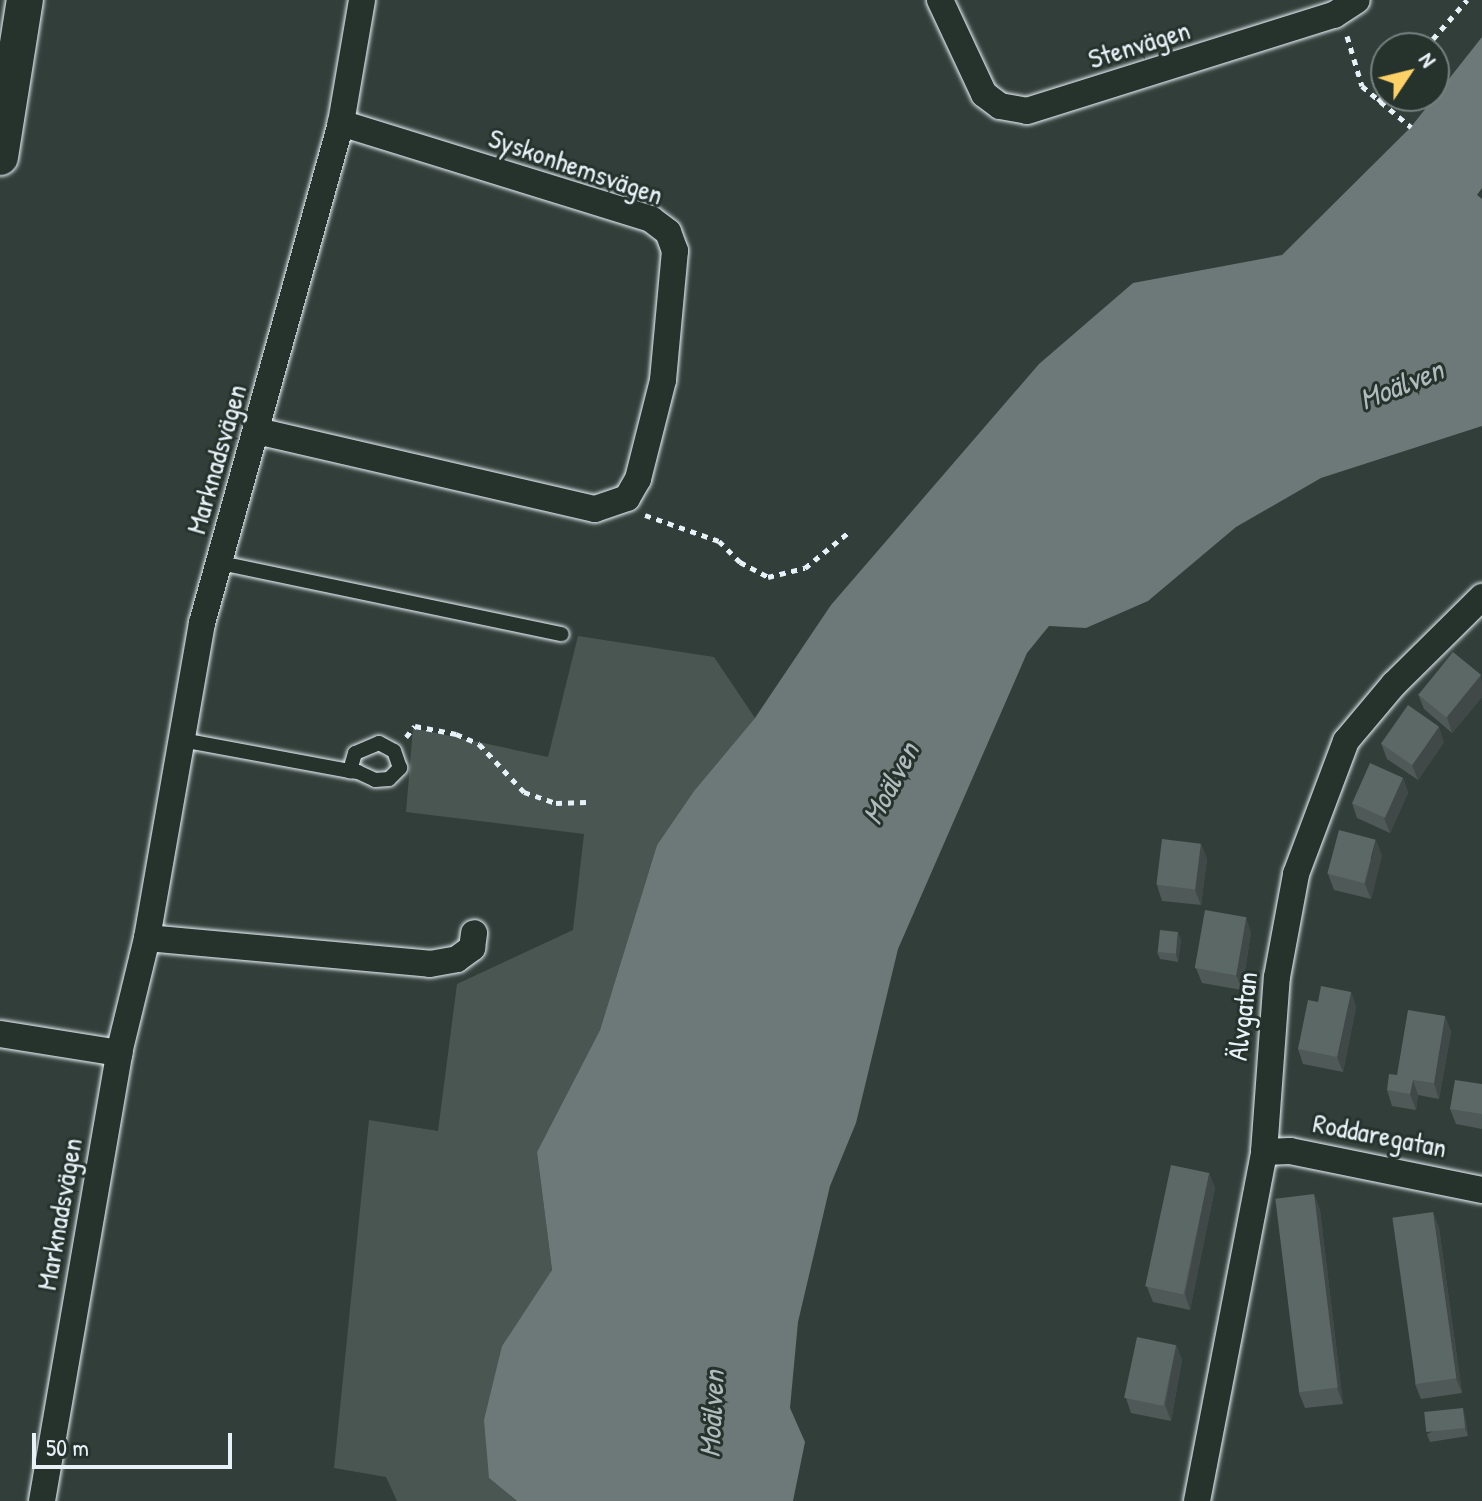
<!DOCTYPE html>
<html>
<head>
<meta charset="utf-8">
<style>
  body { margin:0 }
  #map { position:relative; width:1482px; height:1501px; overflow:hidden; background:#323e39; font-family:"Patrick Hand",sans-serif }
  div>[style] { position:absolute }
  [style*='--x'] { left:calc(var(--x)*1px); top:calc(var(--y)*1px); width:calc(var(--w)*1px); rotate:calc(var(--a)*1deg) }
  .green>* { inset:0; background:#495651 }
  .water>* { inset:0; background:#6d7978 }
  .path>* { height:5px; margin-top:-2.5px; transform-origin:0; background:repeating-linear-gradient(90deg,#e8f1f8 0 6px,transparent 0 12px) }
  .roads { filter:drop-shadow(0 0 2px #e8f1f8) drop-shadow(0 0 2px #e8f1f8) }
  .lane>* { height:14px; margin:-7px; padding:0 7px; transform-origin:7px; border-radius:7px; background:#26332d }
  .street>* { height:26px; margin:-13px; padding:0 13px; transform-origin:13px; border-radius:13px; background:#26332d }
  .secondary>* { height:36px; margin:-18px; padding:0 18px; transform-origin:18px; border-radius:18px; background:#26332d }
  .wall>* { inset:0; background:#4f5957 }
  .shaded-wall>* { inset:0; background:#404947 }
  .building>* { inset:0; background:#5c6865; transform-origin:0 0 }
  span { translate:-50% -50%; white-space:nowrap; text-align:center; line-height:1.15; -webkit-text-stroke:6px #26332d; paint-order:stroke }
  .street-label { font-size:28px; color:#e8f1f8 }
  .water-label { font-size:30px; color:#b1bbbe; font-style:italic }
  .north { position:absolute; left:1370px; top:32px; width:80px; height:80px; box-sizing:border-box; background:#26332d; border:2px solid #747f7e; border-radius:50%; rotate:55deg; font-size:22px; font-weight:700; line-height:32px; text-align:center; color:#e8f1f8 }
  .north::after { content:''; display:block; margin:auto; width:28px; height:36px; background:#ffd166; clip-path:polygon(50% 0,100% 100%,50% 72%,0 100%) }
  .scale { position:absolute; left:32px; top:1433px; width:200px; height:36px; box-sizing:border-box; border:4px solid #e8f1f8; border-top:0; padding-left:10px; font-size:24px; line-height:28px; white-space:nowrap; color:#e8f1f8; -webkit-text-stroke:6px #26332d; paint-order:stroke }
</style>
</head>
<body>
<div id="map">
  <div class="green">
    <i style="clip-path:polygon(578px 636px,714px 657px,755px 718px,694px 791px,657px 845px,600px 1030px,537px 1152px,552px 1271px,502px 1346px,489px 1478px,517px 1501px,397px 1501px,386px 1477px,334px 1468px,369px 1120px,438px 1131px,457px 984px,573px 930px,584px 834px,406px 812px,413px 728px,548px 757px)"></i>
  </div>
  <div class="water">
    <i style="clip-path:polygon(1482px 37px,1482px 188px,1477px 195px,1482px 199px,1482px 426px,1321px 478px,1236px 527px,1148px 601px,1086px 628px,1049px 626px,1027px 653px,898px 949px,856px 1123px,830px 1186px,798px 1322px,790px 1408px,805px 1442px,793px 1501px,517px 1501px,489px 1478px,484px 1420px,502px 1346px,552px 1270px,537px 1152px,600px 1030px,657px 845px,694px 791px,755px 718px,831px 605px,1039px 364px,1133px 283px,1282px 255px,1411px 127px)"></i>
  </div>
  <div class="path">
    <i style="--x:1347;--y:36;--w:52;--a:73.3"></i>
    <i style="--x:1362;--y:86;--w:64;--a:39.9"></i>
    <i style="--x:1425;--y:48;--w:64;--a:-48.8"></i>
    <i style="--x:1378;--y:102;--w:12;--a:-48"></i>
    <i style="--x:645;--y:515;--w:78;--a:19.4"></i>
    <i style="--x:719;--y:541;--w:30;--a:45"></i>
    <i style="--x:740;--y:562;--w:32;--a:28"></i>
    <i style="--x:768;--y:577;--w:38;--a:-14"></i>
    <i style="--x:805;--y:568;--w:57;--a:-39.3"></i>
    <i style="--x:406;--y:737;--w:14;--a:-51"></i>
    <i style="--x:415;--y:726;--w:42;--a:11"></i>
    <i style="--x:456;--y:734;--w:25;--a:23"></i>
    <i style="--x:479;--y:744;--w:66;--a:46.8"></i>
    <i style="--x:524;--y:792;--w:34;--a:19"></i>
    <i style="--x:556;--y:803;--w:30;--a:-2"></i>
  </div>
  <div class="roads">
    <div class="lane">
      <i style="--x:221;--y:563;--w:348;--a:11.8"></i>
      <i style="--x:182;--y:740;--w:171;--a:10.5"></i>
      <i style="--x:350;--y:771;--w:8;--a:7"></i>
      <i style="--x:358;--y:772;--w:19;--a:25"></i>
      <i style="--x:375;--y:780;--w:14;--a:-4"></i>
      <i style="--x:389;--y:779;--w:16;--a:-45"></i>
      <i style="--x:400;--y:768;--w:18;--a:-109"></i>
      <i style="--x:394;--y:751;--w:17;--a:-152"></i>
      <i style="--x:379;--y:743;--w:26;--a:157"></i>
      <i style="--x:355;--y:753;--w:19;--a:106"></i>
    </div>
    <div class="street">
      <i style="--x:940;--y:0;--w:104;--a:64.9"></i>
      <i style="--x:984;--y:94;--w:20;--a:37"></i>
      <i style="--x:1000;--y:106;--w:27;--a:10"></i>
      <i style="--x:1027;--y:111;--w:322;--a:-17.4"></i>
      <i style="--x:1334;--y:15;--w:27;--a:-33"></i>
      <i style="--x:257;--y:431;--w:347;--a:13"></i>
      <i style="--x:595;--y:509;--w:34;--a:-19"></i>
      <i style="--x:627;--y:498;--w:22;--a:-60"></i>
      <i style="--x:638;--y:479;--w:102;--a:-75.8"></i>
      <i style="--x:663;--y:380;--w:130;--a:-84.7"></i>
      <i style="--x:675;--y:251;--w:20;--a:-110"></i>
      <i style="--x:668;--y:232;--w:21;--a:-143"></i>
      <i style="--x:651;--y:219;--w:325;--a:-162.8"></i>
      <i style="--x:147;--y:938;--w:284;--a:5.2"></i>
      <i style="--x:430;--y:964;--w:27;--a:-10"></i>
      <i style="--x:457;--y:959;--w:19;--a:-36"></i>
      <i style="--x:472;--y:948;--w:15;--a:-82"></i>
      <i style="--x:0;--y:1034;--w:121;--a:9.1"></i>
      <i style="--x:1264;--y:1152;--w:26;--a:-2"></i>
      <i style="--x:1290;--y:1151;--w:196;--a:11.5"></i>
      <i style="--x:42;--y:1501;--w:455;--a:-80.2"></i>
      <i style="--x:119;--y:1053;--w:118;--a:-76.3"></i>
      <i style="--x:147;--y:938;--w:320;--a:-80.1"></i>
      <i style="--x:202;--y:623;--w:519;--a:-74.46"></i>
      <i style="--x:341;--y:123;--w:125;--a:-80.3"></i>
      <i style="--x:1197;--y:1501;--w:355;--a:-79.1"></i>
      <i style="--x:1264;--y:1152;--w:175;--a:-85.8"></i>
      <i style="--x:1277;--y:977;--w:105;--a:-79.5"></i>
      <i style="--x:1296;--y:874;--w:142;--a:-69.4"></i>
      <i style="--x:1346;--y:741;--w:75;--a:-49.9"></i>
      <i style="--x:1394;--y:684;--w:124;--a:-44.7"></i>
    </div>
    <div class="secondary">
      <i style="--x:0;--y:157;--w:159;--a:-81"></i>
    </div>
  </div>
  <div class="wall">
    <i style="clip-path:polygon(1481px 675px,1482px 697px,1452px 733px,1424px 709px,1418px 694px)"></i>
    <i style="clip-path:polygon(1444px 742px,1418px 780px,1387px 759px,1381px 743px)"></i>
    <i style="clip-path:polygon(1403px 778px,1408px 793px,1390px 833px,1357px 818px,1352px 803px)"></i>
    <i style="clip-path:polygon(1201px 844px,1207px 859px,1201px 905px,1162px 901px,1157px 885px)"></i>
    <i style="clip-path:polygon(1382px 855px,1371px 899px,1334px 890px,1328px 874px)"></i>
    <i style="clip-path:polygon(1251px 932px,1242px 990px,1202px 983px,1196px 968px)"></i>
    <i style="clip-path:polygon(1181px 940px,1178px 962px,1160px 959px,1157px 952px)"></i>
    <i style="clip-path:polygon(1351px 992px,1356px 1007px,1343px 1072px,1303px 1064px,1298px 1049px,1318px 1002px)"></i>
    <i style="clip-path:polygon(1445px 1016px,1451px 1032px,1439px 1099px,1418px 1095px,1416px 1110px,1392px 1106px,1387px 1090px,1397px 1075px)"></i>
    <i style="clip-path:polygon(1482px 1084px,1482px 1129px,1456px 1124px,1450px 1109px)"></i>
    <i style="clip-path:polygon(1209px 1173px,1215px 1188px,1190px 1310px,1153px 1302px,1147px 1287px)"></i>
    <i style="clip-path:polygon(1314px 1194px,1320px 1210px,1343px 1404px,1305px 1408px,1299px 1393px)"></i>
    <i style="clip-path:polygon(1433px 1212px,1439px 1228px,1462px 1393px,1421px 1399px,1415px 1384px)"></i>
    <i style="clip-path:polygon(1176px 1345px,1182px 1360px,1171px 1421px,1131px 1413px,1126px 1398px)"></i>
    <i style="clip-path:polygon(1465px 1416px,1468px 1436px,1430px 1442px,1427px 1434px)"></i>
  </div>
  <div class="shaded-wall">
    <i style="clip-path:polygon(1481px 675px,1482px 697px,1452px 733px,1447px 717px)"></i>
    <i style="clip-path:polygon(1439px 727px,1444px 742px,1418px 780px,1412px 765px)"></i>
    <i style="clip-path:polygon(1403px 778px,1408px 793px,1390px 833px,1384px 818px)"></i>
    <i style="clip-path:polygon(1376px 840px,1382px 855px,1371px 899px,1365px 884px)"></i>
    <i style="clip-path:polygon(1201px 844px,1207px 859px,1201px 905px,1195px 890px)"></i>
    <i style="clip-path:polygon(1246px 917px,1251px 932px,1242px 990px,1236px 975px)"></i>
    <i style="clip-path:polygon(1178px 932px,1181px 940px,1178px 962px,1176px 954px)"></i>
    <i style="clip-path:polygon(1351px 992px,1356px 1007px,1343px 1072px,1337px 1057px)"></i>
    <i style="clip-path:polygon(1445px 1016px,1451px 1032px,1439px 1099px,1434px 1083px)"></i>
    <i style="clip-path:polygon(1413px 1080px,1418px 1095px,1416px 1110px,1410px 1094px)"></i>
    <i style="clip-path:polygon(1209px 1173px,1215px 1188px,1190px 1310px,1185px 1294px)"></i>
    <i style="clip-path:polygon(1314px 1194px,1320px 1210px,1343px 1404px,1337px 1388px)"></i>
    <i style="clip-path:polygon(1433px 1212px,1439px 1228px,1462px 1393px,1456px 1378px)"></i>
    <i style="clip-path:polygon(1176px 1345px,1182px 1360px,1171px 1421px,1165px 1405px)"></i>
    <i style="clip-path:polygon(1463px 1408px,1465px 1416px,1468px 1436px,1465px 1428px)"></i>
  </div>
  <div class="building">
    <i style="left:1453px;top:652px;width:36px;height:55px;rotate:39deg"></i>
    <i style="left:1408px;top:705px;width:38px;height:47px;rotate:35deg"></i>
    <i style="left:1370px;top:763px;width:36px;height:44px;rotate:24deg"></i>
    <i style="left:1339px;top:830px;width:38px;height:45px;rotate:15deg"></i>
    <i style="left:1162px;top:839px;width:39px;height:46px;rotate:7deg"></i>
    <i style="left:1205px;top:910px;width:42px;height:59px;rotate:10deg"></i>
    <i style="left:1160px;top:930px;width:18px;height:22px;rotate:6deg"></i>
    <i style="clip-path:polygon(1321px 986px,1351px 992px,1337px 1057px,1298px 1049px,1308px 1000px,1318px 1002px)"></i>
    <i style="clip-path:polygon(1408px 1010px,1445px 1016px,1434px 1083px,1413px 1080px,1410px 1094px,1387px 1090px,1389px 1074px,1397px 1075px)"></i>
    <i style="clip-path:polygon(1455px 1080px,1482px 1084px,1482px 1114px,1450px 1109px)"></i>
    <i style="left:1171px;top:1165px;width:39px;height:124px;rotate:12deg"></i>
    <i style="left:1314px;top:1194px;width:195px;height:39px;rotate:83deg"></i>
    <i style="left:1433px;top:1212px;width:168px;height:41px;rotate:82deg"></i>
    <i style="left:1137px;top:1337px;width:40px;height:62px;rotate:12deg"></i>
    <i style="left:1463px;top:1408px;width:20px;height:39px;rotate:84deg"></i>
  </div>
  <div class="street-label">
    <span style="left:1139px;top:44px;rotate:-17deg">Stenvägen</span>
    <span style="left:576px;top:166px;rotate:19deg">Syskonhemsvägen</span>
    <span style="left:216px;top:459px;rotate:-74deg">Marknadsvägen</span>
    <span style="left:1242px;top:1016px;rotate:-83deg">Älvgatan</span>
    <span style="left:1380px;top:1135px;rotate:11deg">Roddaregatan</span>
    <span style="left:59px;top:1214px;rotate:-80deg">Marknadsvägen</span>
  </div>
  <div class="water-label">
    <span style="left:1401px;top:384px;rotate:-22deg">Moälven</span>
    <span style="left:890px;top:783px;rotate:-62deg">Moälven</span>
    <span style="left:711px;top:1414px;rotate:-87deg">Moälven</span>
  </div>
  <div class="north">N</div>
  <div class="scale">50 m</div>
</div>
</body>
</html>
